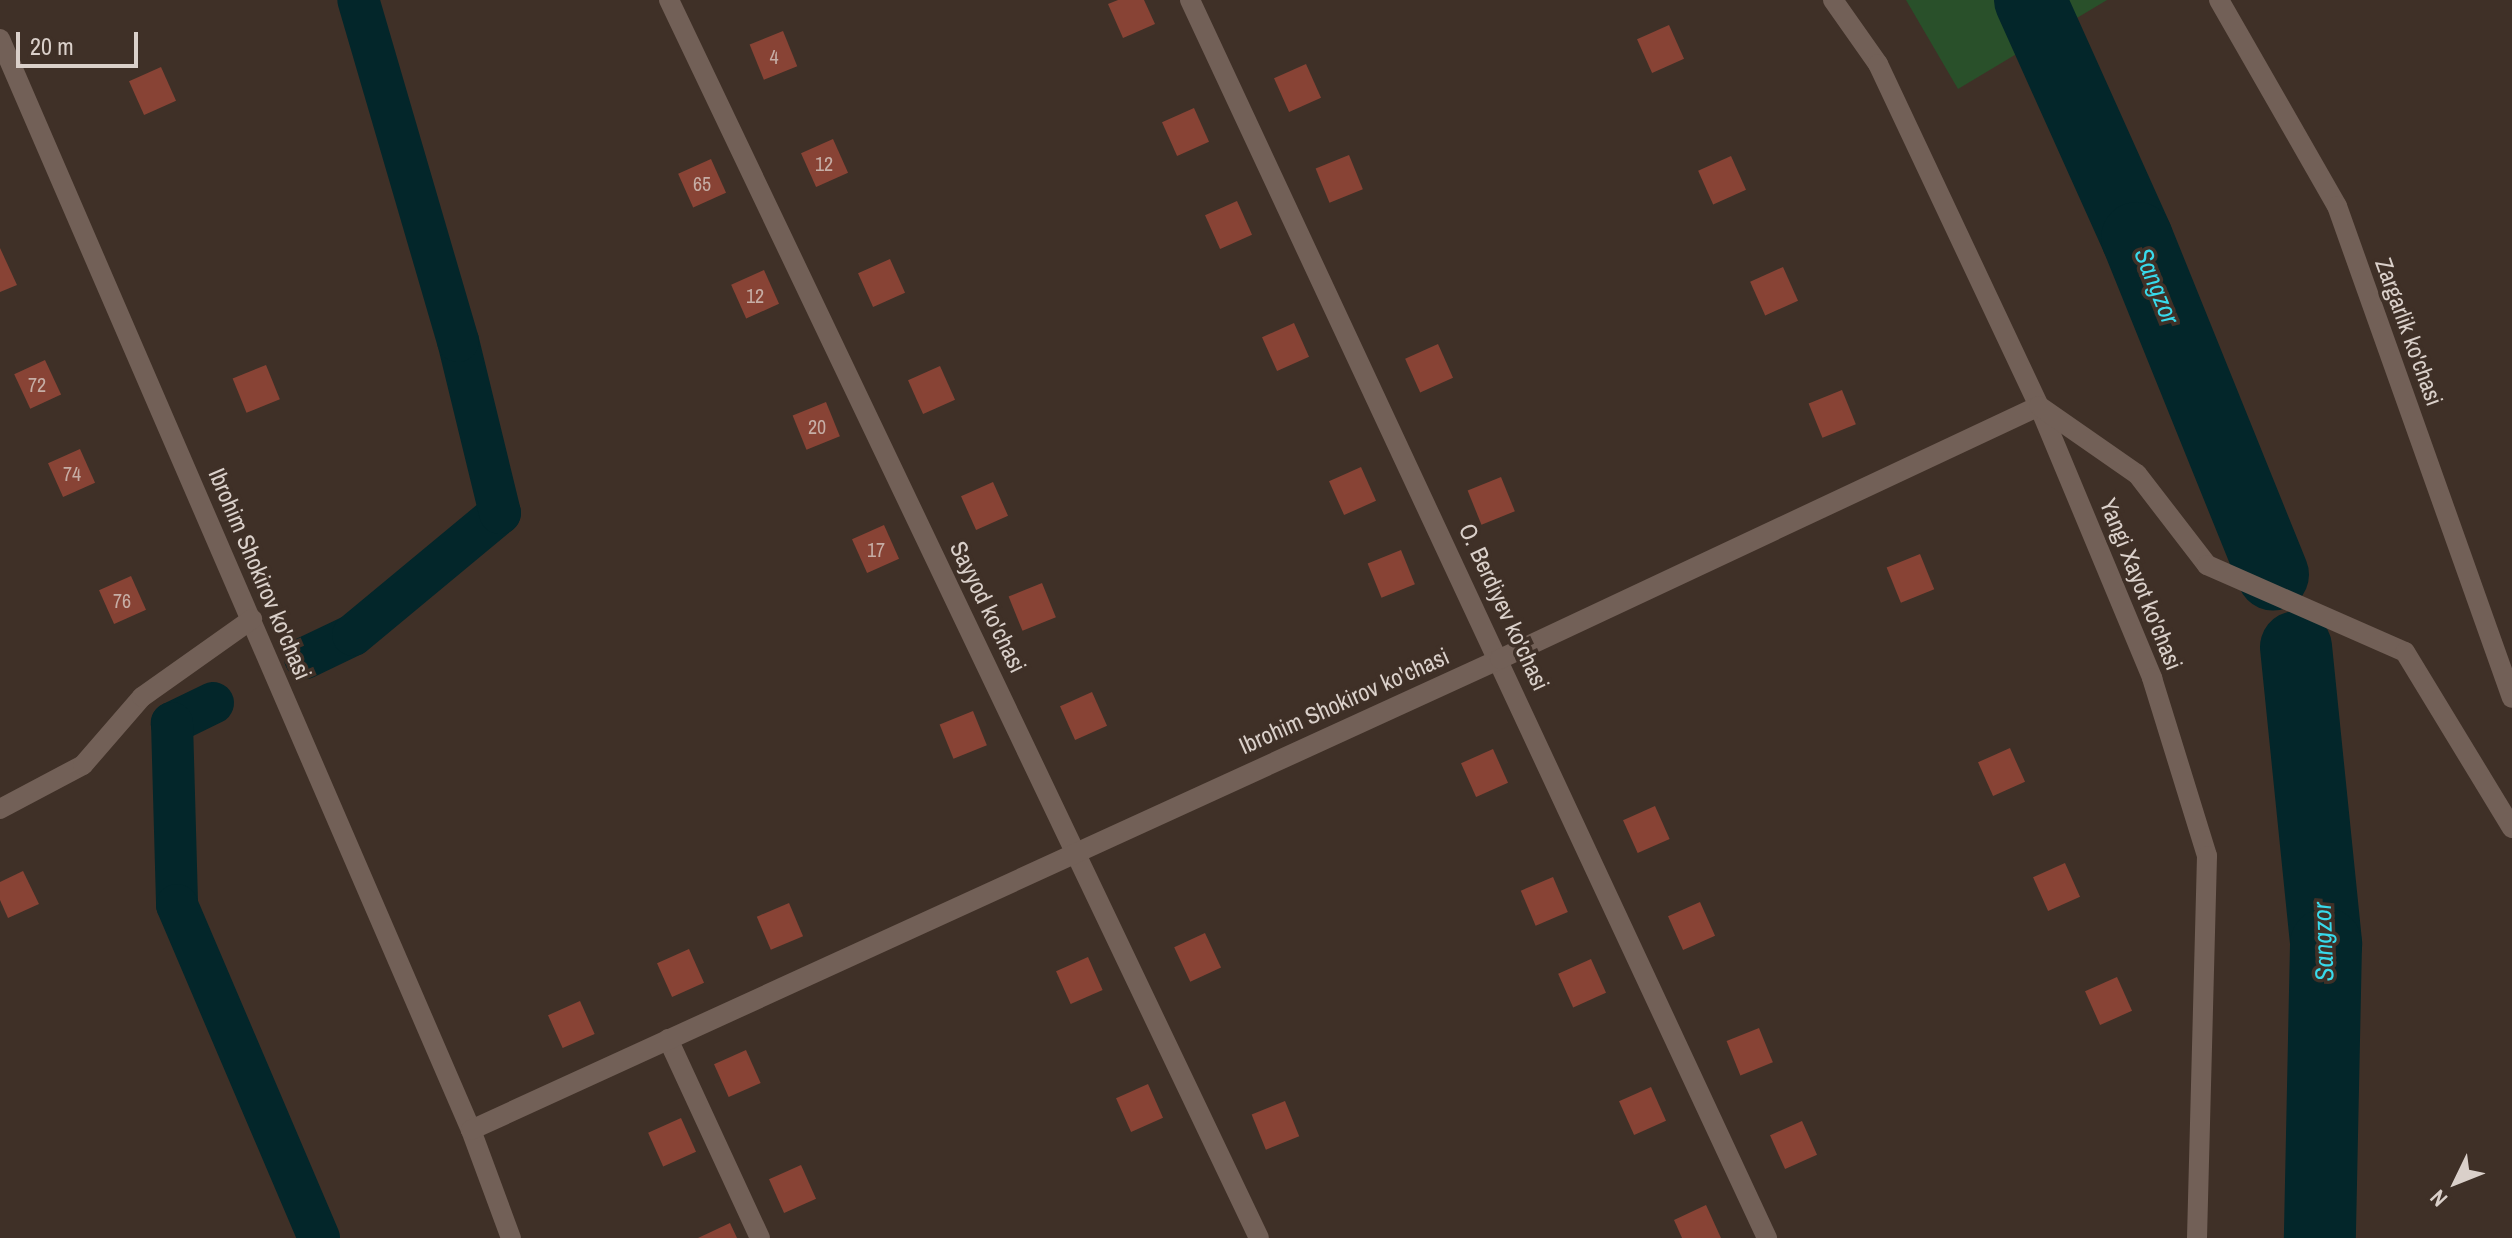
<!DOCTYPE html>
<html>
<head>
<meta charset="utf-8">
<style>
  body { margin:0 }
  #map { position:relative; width:2512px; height:1238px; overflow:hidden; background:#3f3027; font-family:"Archivo Narrow",sans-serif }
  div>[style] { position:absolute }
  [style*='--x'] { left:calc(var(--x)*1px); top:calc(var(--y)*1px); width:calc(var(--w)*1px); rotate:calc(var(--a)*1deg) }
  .green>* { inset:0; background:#29502a }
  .canal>* { height:42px; margin:-21px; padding:0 21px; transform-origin:21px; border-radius:21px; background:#03262a }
  .river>* { height:72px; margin:-36px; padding:0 36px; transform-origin:36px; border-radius:36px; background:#03262a }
  .building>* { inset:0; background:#884335; transform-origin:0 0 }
  .street>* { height:20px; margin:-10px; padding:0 10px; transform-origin:10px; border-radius:10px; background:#726057 }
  span { translate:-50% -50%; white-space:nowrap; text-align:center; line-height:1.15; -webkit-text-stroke:7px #3f3027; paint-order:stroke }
  .number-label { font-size:20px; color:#c6ada5 }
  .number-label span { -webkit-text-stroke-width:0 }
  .street-label { font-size:24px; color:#dad0ca }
  .water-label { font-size:26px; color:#38daeb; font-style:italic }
  .north { position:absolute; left:2416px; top:1142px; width:80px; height:80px; -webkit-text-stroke:6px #3f3027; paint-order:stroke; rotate:227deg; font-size:22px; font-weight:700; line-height:32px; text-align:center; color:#dad0ca }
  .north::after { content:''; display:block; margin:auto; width:28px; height:36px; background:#dad0ca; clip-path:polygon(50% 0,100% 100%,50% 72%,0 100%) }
  .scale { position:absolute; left:16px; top:32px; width:122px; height:36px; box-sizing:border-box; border:4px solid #dad0ca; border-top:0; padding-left:10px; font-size:24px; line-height:28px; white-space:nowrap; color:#dad0ca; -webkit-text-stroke:6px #3f3027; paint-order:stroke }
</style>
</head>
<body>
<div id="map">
  <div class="green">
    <i style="clip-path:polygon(1906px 0,2107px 0,1958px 89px)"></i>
  </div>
  <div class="canal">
    <i style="--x:305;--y:658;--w:53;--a:-25.6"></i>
    <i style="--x:353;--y:635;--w:191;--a:-39.7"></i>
    <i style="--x:500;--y:513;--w:177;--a:-103.7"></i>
    <i style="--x:458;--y:341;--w:355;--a:-106.3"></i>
    <i style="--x:213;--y:703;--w:46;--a:154"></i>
    <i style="--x:172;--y:723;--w:182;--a:88.4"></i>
    <i style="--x:177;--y:905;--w:362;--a:66.9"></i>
  </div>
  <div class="river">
    <i style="--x:2030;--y:0;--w:261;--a:65.8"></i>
    <i style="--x:2137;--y:238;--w:363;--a:68"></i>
    <i style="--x:2296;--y:647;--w:299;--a:84.2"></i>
    <i style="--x:2326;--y:944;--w:294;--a:91.2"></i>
  </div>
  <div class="building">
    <i style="clip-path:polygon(1118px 0,1144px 0,1155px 24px,1123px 38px,1108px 4px)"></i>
    <i style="left:1669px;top:25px;width:37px;height:35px;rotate:66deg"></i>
    <i style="left:783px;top:31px;width:38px;height:36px;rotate:68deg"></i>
    <i style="left:1306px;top:64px;width:37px;height:35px;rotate:66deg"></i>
    <i style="left:161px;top:67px;width:37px;height:35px;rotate:66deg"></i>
    <i style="left:1194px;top:108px;width:37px;height:35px;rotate:66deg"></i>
    <i style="left:833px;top:139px;width:37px;height:35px;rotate:66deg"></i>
    <i style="left:1349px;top:155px;width:37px;height:36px;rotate:68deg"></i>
    <i style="left:1731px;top:156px;width:37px;height:36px;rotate:66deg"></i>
    <i style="left:711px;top:159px;width:37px;height:36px;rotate:66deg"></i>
    <i style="left:1237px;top:201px;width:37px;height:35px;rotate:66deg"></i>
    <i style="clip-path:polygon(0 248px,17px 285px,0 292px)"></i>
    <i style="left:890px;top:259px;width:37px;height:35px;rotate:66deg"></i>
    <i style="left:1783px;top:267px;width:37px;height:36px;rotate:66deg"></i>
    <i style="left:764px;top:270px;width:37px;height:36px;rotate:66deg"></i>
    <i style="left:1294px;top:323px;width:37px;height:35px;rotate:66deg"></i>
    <i style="left:1438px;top:344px;width:37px;height:36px;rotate:66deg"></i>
    <i style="left:45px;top:360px;width:38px;height:34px;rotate:65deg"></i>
    <i style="left:266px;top:365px;width:37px;height:36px;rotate:68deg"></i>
    <i style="left:940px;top:366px;width:37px;height:35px;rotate:66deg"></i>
    <i style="left:1842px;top:390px;width:37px;height:36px;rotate:68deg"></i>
    <i style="left:826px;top:402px;width:37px;height:36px;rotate:68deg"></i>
    <i style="left:80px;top:449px;width:37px;height:35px;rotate:66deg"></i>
    <i style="left:1361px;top:467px;width:37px;height:35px;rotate:66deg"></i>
    <i style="left:1501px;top:477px;width:37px;height:36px;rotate:68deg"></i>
    <i style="left:993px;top:482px;width:37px;height:35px;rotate:66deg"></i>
    <i style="left:884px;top:525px;width:37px;height:35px;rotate:66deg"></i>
    <i style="left:1401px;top:550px;width:37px;height:36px;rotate:68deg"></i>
    <i style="left:1920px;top:554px;width:38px;height:36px;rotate:68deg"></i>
    <i style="left:131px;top:576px;width:37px;height:35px;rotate:66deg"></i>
    <i style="left:1042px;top:583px;width:37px;height:36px;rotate:68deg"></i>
    <i style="left:1092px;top:692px;width:37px;height:35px;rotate:66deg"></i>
    <i style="left:973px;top:711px;width:37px;height:36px;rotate:68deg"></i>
    <i style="left:2010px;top:748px;width:37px;height:35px;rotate:66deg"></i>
    <i style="left:1493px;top:749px;width:37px;height:35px;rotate:66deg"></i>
    <i style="left:1655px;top:806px;width:36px;height:35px;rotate:66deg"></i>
    <i style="left:2065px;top:863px;width:37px;height:35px;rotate:66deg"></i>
    <i style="clip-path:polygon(23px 871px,39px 904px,8px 918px,0 900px,0 882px)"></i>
    <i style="left:1553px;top:877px;width:38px;height:35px;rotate:67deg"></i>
    <i style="left:1700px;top:902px;width:37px;height:35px;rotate:66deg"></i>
    <i style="left:789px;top:903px;width:36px;height:35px;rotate:67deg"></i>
    <i style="left:1205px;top:933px;width:38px;height:34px;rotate:65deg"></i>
    <i style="left:689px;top:949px;width:37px;height:35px;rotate:66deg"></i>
    <i style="left:1088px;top:957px;width:36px;height:35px;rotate:66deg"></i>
    <i style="left:1591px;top:959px;width:37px;height:36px;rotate:66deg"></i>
    <i style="left:2117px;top:977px;width:37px;height:35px;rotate:66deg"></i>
    <i style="left:580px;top:1001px;width:36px;height:35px;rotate:66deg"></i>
    <i style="left:1759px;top:1028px;width:37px;height:35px;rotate:68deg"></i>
    <i style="left:746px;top:1050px;width:36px;height:35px;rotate:66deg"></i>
    <i style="left:1148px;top:1084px;width:37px;height:35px;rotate:66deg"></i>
    <i style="left:1651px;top:1087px;width:37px;height:35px;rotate:66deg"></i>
    <i style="left:1285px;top:1101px;width:38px;height:36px;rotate:68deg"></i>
    <i style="left:681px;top:1118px;width:37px;height:36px;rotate:66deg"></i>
    <i style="left:1802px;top:1121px;width:37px;height:35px;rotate:66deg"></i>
    <i style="left:801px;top:1165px;width:37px;height:35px;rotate:66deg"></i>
    <i style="clip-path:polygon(1706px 1205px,1721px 1238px,1682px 1238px,1674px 1220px)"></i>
    <i style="clip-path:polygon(730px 1223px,737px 1238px,698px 1238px)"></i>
  </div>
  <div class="street">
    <i style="--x:669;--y:0;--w:1371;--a:64.52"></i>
    <i style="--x:1190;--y:0;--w:1366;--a:65.01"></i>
    <i style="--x:1833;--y:0;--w:78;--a:54.9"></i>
    <i style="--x:1878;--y:64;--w:378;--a:64.8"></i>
    <i style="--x:2039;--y:406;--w:295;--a:67.4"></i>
    <i style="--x:2152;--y:678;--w:186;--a:72.8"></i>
    <i style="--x:2207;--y:856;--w:382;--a:91.5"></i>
    <i style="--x:2219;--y:0;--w:237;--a:60.2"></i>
    <i style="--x:2337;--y:206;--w:522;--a:70.42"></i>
    <i style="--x:0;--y:39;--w:1188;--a:66.65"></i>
    <i style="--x:471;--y:1130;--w:115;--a:69.7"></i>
    <i style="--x:0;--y:809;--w:94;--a:-27.9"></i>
    <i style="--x:83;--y:765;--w:90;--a:-49.1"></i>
    <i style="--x:142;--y:697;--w:135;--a:-35.3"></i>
    <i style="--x:668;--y:1039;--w:219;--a:65.2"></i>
    <i style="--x:471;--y:1130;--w:1132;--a:-24.59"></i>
    <i style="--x:1500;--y:659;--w:595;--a:-25.14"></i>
    <i style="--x:2039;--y:406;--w:119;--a:34.8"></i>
    <i style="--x:2137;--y:474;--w:115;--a:52.4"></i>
    <i style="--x:2207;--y:565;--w:216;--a:23.7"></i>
    <i style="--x:2405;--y:652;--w:206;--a:58.7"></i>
  </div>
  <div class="number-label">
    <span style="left:774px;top:56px">4</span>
    <span style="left:824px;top:163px">12</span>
    <span style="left:702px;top:183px">65</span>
    <span style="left:755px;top:295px">12</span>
    <span style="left:37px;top:384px">72</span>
    <span style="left:817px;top:426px">20</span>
    <span style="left:72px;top:473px">74</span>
    <span style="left:876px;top:549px">17</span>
    <span style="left:122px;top:600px">76</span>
  </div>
  <div class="street-label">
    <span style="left:2409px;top:332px;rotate:70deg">Zargarlik ko'chasi</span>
    <span style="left:260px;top:574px;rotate:67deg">Ibrohim Shokirov ko'chasi</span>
    <span style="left:2141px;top:584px;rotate:68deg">Yangi Xayot ko'chasi</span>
    <span style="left:988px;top:607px;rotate:64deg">Sayyod ko'chasi</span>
    <span style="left:1504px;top:607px;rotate:65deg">O. Berdiyev ko'chasi</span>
    <span style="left:1344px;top:701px;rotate:-24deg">Ibrohim Shokirov ko'chasi</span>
  </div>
  <div class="water-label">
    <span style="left:2157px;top:286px;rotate:68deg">Sangzor</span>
    <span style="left:2323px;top:942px;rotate:-92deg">Sangzor</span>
  </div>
  <div class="north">N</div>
  <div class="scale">20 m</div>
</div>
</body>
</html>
